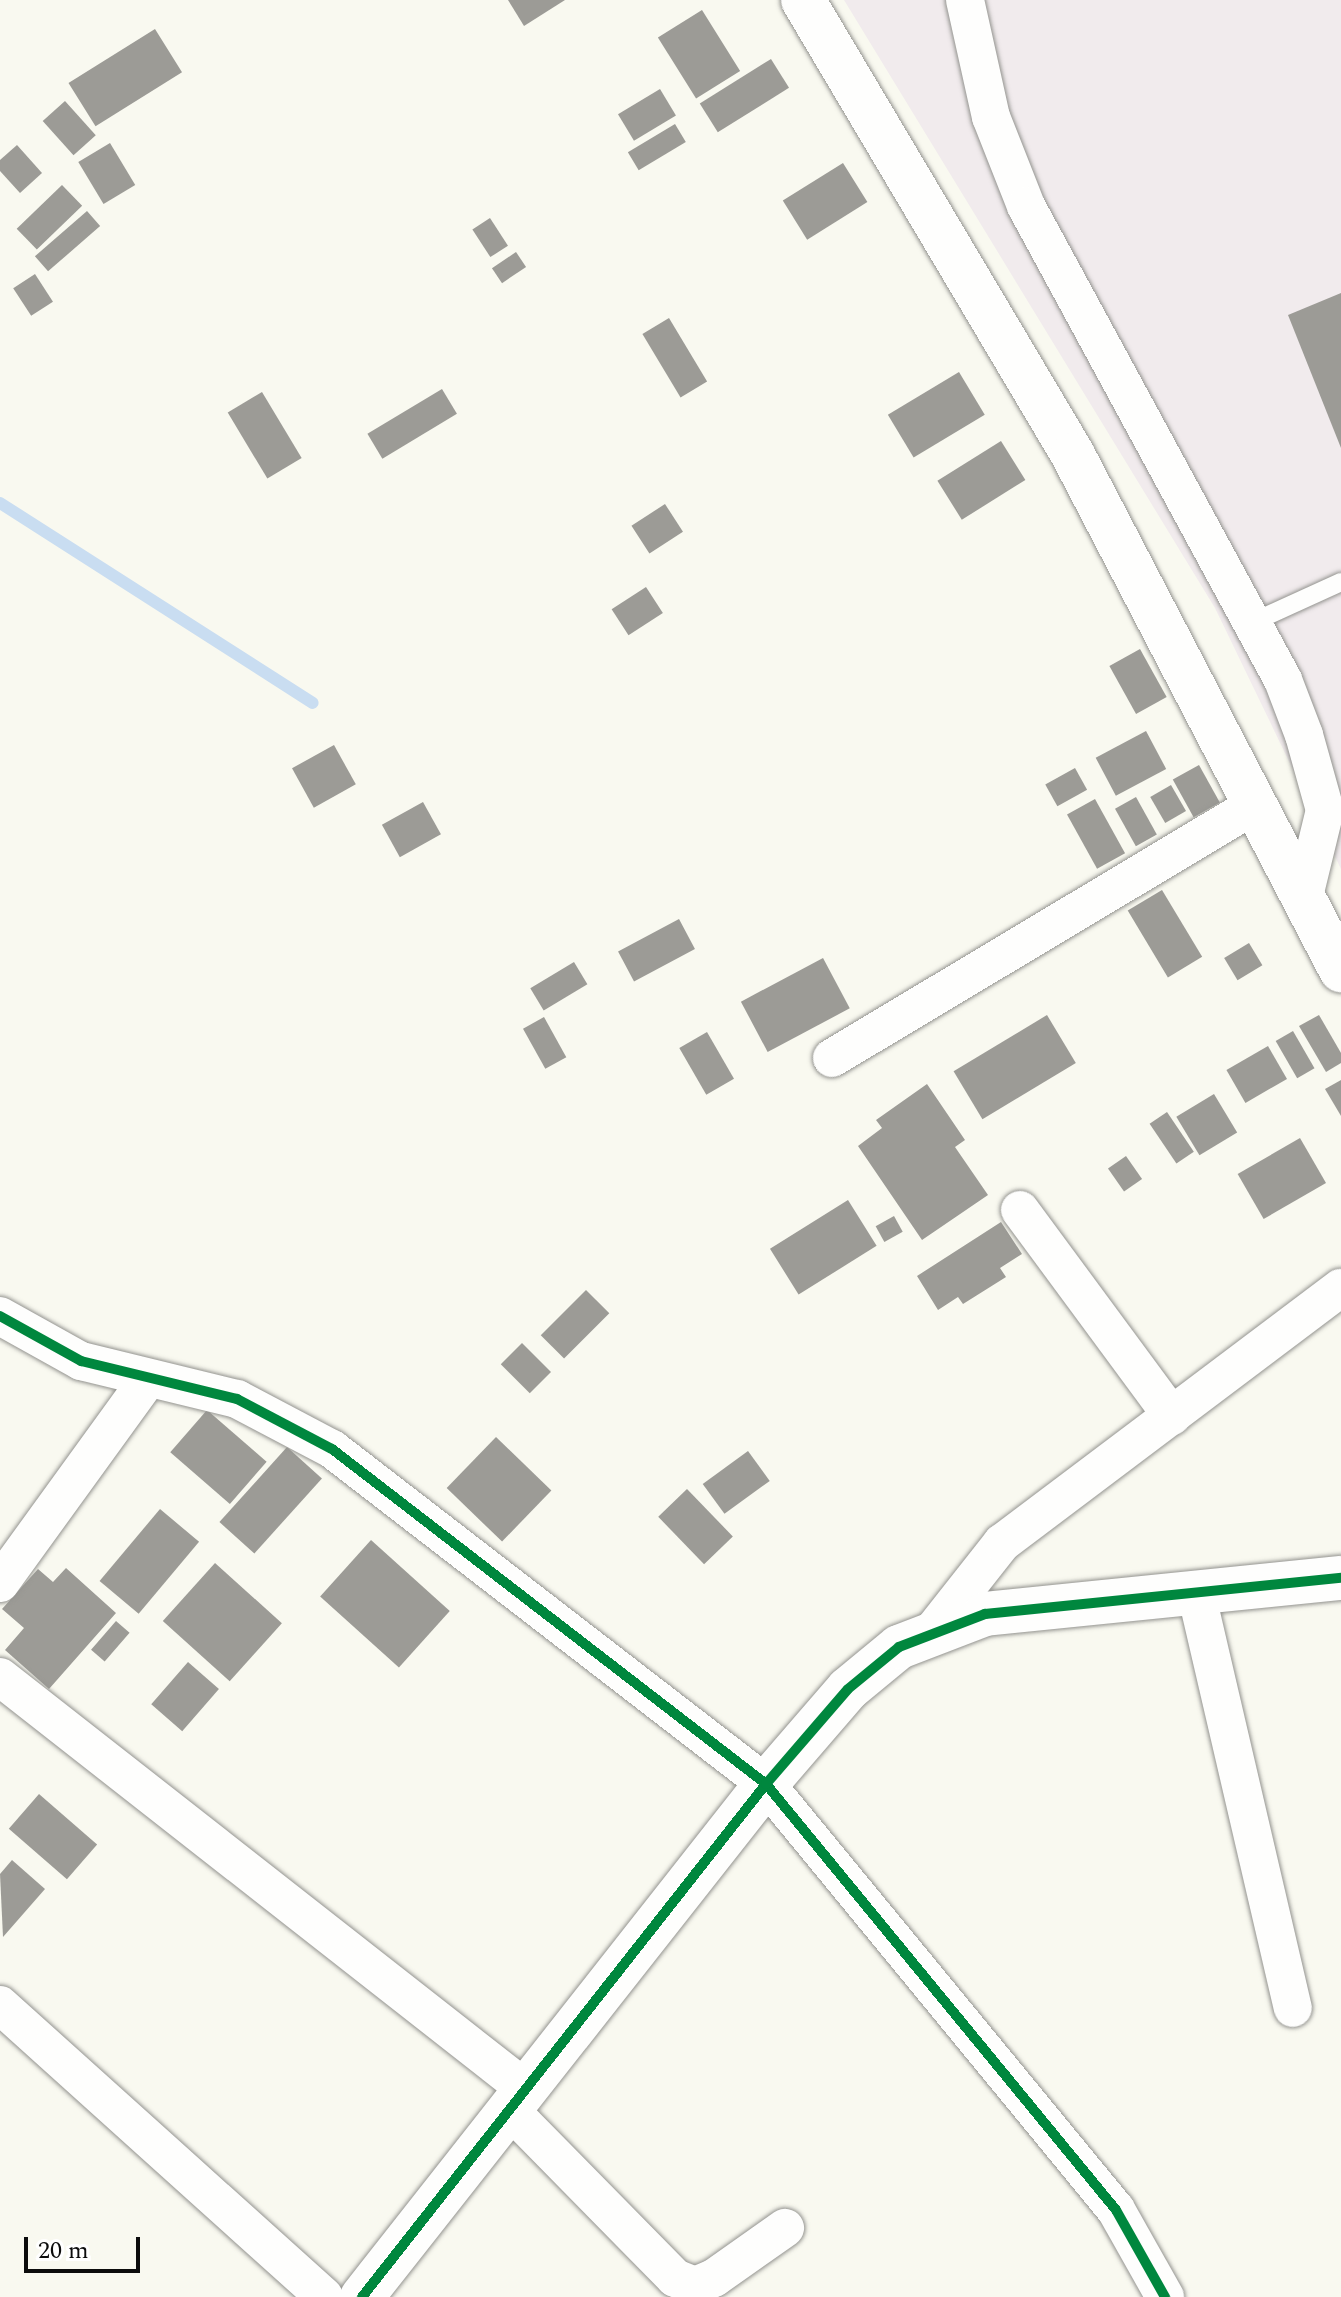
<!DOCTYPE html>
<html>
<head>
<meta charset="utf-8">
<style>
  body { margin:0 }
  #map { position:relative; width:1341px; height:2297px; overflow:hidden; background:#f9f9f0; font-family:Spectral,serif }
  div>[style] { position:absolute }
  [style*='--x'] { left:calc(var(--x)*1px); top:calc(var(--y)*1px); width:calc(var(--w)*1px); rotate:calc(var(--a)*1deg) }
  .industrial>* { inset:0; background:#f1ebed }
  .stream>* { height:12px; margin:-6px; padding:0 6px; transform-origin:6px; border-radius:6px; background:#c9ddf1 }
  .building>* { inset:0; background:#9c9b96; transform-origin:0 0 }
  .roads { filter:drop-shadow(0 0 2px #93938f) drop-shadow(0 0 2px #93938f) }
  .service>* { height:18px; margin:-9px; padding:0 9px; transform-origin:9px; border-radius:9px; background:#fefefd }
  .minor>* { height:38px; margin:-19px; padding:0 19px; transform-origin:19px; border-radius:19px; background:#fefefd }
  .tertiary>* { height:44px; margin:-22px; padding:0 22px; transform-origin:22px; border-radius:22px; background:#fefefd }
  .cycleway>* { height:10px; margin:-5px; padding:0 5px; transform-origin:5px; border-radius:5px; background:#00873e }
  span { translate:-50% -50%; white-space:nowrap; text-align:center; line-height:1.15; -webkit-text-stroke:8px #fff; paint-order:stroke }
  .scale { position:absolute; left:24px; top:2237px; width:116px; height:36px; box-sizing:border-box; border:4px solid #0c0c0c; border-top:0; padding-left:10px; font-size:24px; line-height:28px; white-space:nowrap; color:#0c0c0c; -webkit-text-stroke:6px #fff; paint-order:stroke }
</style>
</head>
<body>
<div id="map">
  <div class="industrial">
    <i style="clip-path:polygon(844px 0,1341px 0,1341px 869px,1215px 608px)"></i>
  </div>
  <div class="stream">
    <i style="--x:0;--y:503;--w:371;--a:32.6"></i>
  </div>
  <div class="building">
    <i style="clip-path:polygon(508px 0,565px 0,524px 26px)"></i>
    <i style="left:702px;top:10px;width:72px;height:52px;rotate:58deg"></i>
    <i style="left:155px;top:29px;width:51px;height:102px;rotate:58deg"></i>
    <i style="left:771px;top:59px;width:34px;height:84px;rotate:58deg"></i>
    <i style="left:660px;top:89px;width:31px;height:49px;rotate:59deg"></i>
    <i style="left:65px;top:101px;width:46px;height:30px;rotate:48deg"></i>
    <i style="left:675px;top:124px;width:21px;height:55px;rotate:59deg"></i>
    <i style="left:110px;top:143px;width:49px;height:37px;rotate:59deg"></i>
    <i style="clip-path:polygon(17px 145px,42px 173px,20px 193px,0 171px,0 160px)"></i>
    <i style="left:843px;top:163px;width:46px;height:71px;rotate:58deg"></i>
    <i style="left:62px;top:185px;width:29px;height:63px;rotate:46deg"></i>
    <i style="left:87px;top:211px;width:20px;height:69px;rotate:49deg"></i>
    <i style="left:490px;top:218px;width:33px;height:21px;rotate:57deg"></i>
    <i style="left:516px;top:252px;width:18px;height:29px;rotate:56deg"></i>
    <i style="left:35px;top:274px;width:33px;height:26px;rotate:57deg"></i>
    <i style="clip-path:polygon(1341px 293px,1341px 448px,1288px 315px)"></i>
    <i style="left:669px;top:318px;width:74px;height:31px;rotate:59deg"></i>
    <i style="left:959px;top:372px;width:50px;height:83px;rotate:59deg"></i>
    <i style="left:442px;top:389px;width:29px;height:87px;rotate:59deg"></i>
    <i style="left:262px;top:392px;width:77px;height:40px;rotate:59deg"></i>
    <i style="left:1001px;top:441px;width:46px;height:75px;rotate:58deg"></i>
    <i style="left:665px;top:504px;width:33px;height:40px;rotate:57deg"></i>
    <i style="left:646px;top:587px;width:31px;height:41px;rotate:57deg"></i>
    <i style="left:1140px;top:649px;width:55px;height:35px;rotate:61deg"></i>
    <i style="left:1146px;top:731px;width:43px;height:57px;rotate:62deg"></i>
    <i style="left:334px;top:745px;width:45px;height:48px;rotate:61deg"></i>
    <i style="left:1199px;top:765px;width:43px;height:30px;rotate:61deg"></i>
    <i style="left:1075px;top:768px;width:25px;height:34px;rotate:61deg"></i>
    <i style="left:1171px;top:785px;width:30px;height:24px;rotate:60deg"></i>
    <i style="left:1136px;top:797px;width:43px;height:24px;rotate:61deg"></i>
    <i style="left:1095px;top:799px;width:62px;height:32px;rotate:61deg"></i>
    <i style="left:423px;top:802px;width:37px;height:47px;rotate:61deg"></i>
    <i style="left:1162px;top:890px;width:78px;height:40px;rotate:59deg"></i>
    <i style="left:679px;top:919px;width:34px;height:69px;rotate:62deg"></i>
    <i style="left:1249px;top:943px;width:26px;height:29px;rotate:59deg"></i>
    <i style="left:823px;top:958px;width:57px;height:93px;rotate:62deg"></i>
    <i style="left:574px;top:962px;width:26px;height:51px;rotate:59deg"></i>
    <i style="left:1047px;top:1015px;width:56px;height:109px;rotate:59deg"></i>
    <i style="clip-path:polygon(1319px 1015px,1341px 1053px,1341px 1063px,1326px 1072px,1299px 1026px)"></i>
    <i style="left:544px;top:1017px;width:46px;height:24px;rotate:61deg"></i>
    <i style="left:1293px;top:1031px;width:43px;height:20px;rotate:60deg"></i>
    <i style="left:707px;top:1032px;width:54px;height:32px;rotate:60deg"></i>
    <i style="left:1268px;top:1046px;width:38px;height:48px;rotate:60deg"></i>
    <i style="clip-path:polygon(1341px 1080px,1341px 1116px,1325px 1089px)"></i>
    <i style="clip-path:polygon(927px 1084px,965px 1140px,955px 1147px,988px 1195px,922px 1240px,858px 1146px,882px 1128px,876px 1120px)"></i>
    <i style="left:1214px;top:1094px;width:45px;height:44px;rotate:59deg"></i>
    <i style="left:1167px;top:1112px;width:48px;height:21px;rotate:56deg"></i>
    <i style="left:1300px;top:1138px;width:52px;height:72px;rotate:60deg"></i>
    <i style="left:1126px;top:1156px;width:28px;height:22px;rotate:55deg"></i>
    <i style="left:848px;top:1200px;width:54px;height:92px;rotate:58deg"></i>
    <i style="left:894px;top:1216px;width:18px;height:21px;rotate:61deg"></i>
    <i style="clip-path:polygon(1001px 1222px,1022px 1254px,1000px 1268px,1006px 1277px,963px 1304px,958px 1297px,938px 1310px,917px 1276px)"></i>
    <i style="left:586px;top:1290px;width:33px;height:64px;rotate:45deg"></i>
    <i style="left:522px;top:1343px;width:41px;height:30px;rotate:45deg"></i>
    <i style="left:207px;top:1410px;width:79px;height:56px;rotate:41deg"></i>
    <i style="left:496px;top:1437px;width:77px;height:71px;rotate:44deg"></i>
    <i style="left:287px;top:1447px;width:47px;height:101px;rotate:42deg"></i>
    <i style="left:748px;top:1451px;width:37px;height:56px;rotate:54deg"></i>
    <i style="left:687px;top:1489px;width:66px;height:40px;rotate:46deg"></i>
    <i style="left:160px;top:1509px;width:51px;height:94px;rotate:40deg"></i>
    <i style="left:371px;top:1540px;width:106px;height:76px;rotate:42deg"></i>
    <i style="left:215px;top:1563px;width:90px;height:78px;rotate:42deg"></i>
    <i style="clip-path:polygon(66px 1568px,116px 1613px,49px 1689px,5px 1650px,24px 1628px,2px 1609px,38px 1569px,53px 1582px)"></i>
    <i style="left:116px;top:1621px;width:18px;height:38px;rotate:41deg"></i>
    <i style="left:188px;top:1662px;width:41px;height:56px;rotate:41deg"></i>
    <i style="left:39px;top:1794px;width:77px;height:46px;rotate:41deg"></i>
    <i style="clip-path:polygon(12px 1860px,45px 1889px,3px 1937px,0 1874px)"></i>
  </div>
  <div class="roads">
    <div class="service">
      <i style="--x:1251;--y:623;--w:99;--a:-24.5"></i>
    </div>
    <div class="minor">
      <i style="--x:965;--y:0;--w:120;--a:77.5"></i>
      <i style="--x:991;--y:117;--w:96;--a:68.5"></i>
      <i style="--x:1026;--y:206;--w:539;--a:61.53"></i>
      <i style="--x:1283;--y:680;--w:59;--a:69.1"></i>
      <i style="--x:1304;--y:735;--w:78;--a:74.4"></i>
      <i style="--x:1325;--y:810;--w:89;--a:103.7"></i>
      <i style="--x:832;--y:1058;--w:495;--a:-30.9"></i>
      <i style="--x:1020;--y:1210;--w:256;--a:53.6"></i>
      <i style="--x:0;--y:1316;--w:93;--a:29.1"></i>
      <i style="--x:81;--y:1361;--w:161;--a:13.7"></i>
      <i style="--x:237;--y:1399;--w:107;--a:27.8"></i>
      <i style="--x:332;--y:1449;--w:548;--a:37.66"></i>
      <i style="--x:766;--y:1784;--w:551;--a:50.59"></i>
      <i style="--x:1116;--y:2210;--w:100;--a:60.6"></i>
      <i style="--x:0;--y:1583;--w:249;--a:-54.1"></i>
      <i style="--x:1196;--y:1592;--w:427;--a:76.9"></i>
      <i style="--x:934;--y:1629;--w:110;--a:-51.7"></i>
      <i style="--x:1002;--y:1543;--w:424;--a:-37"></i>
      <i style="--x:0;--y:1677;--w:665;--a:38.09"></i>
      <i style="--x:0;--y:2005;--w:436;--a:42"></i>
      <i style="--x:508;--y:2108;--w:238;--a:45.5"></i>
      <i style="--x:675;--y:2278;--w:22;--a:22"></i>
      <i style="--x:695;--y:2286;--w:21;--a:-23"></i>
      <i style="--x:714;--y:2278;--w:87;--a:-35.2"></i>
    </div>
    <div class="tertiary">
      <i style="--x:803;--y:0;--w:529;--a:59.31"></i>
      <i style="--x:1073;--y:455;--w:581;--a:62.51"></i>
      <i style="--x:362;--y:2297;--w:653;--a:-51.78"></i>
      <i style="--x:766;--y:1784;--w:125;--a:-49.2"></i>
      <i style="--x:848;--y:1689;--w:66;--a:-39.5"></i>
      <i style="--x:899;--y:1647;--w:92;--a:-21"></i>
      <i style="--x:985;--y:1614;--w:358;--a:-5.8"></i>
    </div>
  </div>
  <div class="cycleway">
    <i style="--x:0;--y:1316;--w:93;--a:29.1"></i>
    <i style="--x:81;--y:1361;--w:161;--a:13.7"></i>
    <i style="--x:237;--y:1399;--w:107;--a:27.8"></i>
    <i style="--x:332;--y:1449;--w:548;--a:37.66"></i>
    <i style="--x:766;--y:1784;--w:551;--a:50.59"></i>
    <i style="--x:1116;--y:2210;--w:100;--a:60.6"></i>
    <i style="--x:362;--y:2297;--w:653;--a:-51.78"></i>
    <i style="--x:766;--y:1784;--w:125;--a:-49.2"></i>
    <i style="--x:848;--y:1689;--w:66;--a:-39.5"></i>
    <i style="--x:899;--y:1647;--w:92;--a:-21"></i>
    <i style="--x:985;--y:1614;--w:358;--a:-5.8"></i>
  </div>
  <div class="scale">20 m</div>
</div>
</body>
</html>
